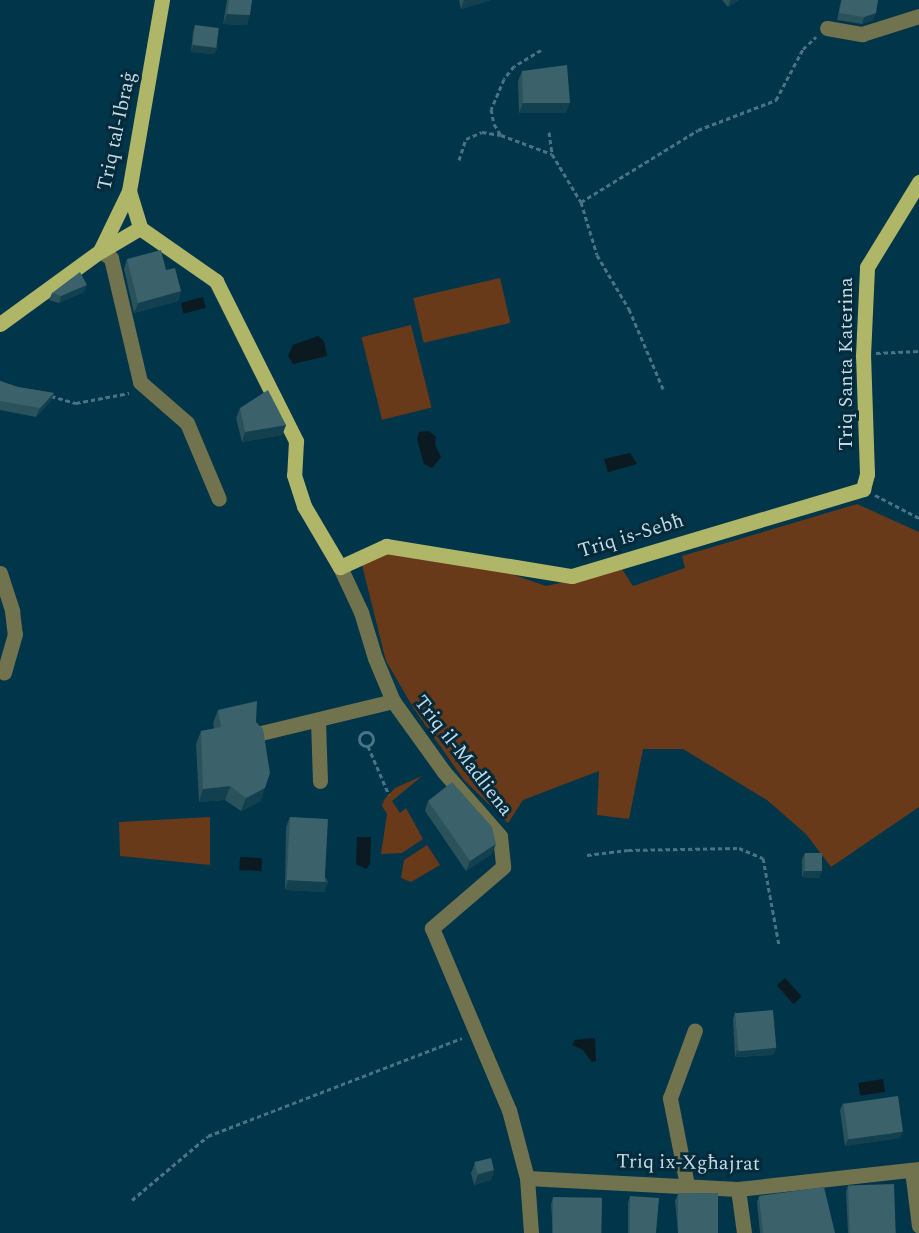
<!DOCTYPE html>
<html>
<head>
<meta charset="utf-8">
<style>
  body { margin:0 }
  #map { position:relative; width:919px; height:1233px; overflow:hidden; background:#01354a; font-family:Spectral,serif }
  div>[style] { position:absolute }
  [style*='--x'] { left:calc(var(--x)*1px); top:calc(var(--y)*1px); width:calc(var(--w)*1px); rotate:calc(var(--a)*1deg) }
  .green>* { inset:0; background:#693a1a; transform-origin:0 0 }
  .water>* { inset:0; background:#0b1920; transform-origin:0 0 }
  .path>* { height:3px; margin-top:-1.5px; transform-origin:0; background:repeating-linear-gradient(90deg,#4a7385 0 4.5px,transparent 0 7.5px) }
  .path>.ring { margin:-1.5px; padding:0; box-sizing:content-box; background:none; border:3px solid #4a7385; border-radius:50% }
  .minor>* { height:15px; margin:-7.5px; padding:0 7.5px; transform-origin:7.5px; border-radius:7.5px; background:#70734e }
  .major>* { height:15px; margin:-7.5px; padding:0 7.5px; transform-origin:7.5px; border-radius:7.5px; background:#b0b668 }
  .wall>* { inset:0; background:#2a525b }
  .shaded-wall>* { inset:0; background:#13404e }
  .building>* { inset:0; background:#3b616a; transform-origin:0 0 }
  span { translate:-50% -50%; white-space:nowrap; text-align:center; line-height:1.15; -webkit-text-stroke:6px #052a3a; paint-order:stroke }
  .street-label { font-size:20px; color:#c3dbe8 }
</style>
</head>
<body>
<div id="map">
  <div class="green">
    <i style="left:500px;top:278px;width:46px;height:89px;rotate:77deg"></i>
    <i style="left:411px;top:325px;width:85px;height:51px;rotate:76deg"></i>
    <i style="clip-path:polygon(857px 504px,919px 532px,919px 807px,831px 867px,806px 834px,767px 800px,683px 749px,643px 749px,629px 819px,597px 815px,599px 771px,523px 800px,508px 823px,464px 780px,414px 709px,386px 661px,362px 565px,377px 556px,397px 551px,491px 567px,546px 586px,622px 569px,633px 586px,685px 568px,682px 556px)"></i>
    <i style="clip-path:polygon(422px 776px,392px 801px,400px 813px,406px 808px,423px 839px,402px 853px,381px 854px,387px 814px,382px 806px,384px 800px,395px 788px)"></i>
    <i style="clip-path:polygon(210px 817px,210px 865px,120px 856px,119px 822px)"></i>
    <i style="clip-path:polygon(427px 845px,440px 865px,411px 882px,401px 878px,404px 860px)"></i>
  </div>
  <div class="water">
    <i style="left:203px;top:297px;width:11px;height:23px;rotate:75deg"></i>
    <i style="clip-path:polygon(318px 336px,324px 341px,327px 356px,293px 364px,288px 356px,293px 345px)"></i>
    <i style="clip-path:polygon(429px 431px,436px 437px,435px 445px,441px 457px,432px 468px,424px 464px,417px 439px,419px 432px)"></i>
    <i style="clip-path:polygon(630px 453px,637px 464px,608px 472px,604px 459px)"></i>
    <i style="clip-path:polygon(357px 837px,371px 837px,370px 864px,366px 869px,356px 864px)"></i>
    <i style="left:240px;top:857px;width:22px;height:13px;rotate:3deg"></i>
    <i style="left:785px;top:978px;width:25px;height:11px;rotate:48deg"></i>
    <i style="clip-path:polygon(595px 1038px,596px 1061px,592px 1062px,583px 1050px,572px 1045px,575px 1040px)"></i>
    <i style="left:883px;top:1079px;width:13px;height:25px;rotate:81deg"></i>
  </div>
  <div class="path">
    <i style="--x:541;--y:50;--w:31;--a:149"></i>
    <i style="--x:514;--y:66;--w:16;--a:128"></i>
    <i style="--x:504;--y:79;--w:33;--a:113"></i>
    <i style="--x:491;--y:109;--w:15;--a:79"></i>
    <i style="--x:494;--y:124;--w:13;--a:58"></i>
    <i style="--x:501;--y:135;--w:54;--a:20.4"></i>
    <i style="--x:552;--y:154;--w:56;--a:58.9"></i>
    <i style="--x:581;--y:202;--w:137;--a:-31.6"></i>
    <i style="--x:698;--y:130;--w:84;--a:-21"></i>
    <i style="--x:776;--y:100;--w:58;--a:-62.1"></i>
    <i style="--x:803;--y:49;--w:18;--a:-43"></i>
    <i style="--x:549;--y:132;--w:22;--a:82"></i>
    <i style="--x:459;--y:160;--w:22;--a:-72"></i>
    <i style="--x:466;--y:139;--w:17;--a:-24"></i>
    <i style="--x:482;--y:132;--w:19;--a:9"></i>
    <i style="--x:581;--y:202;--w:55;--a:73.2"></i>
    <i style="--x:597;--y:255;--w:63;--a:59.3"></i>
    <i style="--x:629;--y:309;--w:89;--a:66.9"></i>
    <i style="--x:876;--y:353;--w:43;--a:-2.7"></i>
    <i style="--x:51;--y:396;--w:26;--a:16"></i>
    <i style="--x:76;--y:403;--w:54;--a:-10.7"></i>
    <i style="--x:875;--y:495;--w:50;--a:27.6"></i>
    <i class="ring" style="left:359px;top:732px;width:11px;height:11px"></i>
    <i style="--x:368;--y:746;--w:53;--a:66.8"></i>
    <i style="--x:587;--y:855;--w:41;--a:-7"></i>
    <i style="--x:628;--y:850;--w:111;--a:-1"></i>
    <i style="--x:739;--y:848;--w:26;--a:23"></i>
    <i style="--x:763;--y:858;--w:88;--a:79.6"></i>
    <i style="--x:132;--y:1200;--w:99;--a:-40.1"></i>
    <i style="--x:208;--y:1136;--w:272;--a:-21.1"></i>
  </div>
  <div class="minor">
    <i style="--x:827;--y:28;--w:36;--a:10"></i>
    <i style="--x:862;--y:34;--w:60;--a:-17.5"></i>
    <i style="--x:100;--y:251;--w:13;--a:32"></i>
    <i style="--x:111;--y:258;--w:127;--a:76.8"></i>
    <i style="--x:140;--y:382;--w:62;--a:41.1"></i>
    <i style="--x:187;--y:423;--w:82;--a:67.2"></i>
    <i style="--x:340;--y:567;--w:50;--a:65"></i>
    <i style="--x:361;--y:612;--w:48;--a:73.1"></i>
    <i style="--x:375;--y:658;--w:47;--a:67.3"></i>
    <i style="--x:393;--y:701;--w:87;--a:54.3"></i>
    <i style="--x:444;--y:772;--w:85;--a:48.8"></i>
    <i style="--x:500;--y:836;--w:31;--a:84"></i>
    <i style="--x:503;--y:867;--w:94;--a:139.3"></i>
    <i style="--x:432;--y:928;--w:198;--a:67.1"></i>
    <i style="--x:509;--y:1110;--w:70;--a:75.2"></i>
    <i style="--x:527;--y:1178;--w:55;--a:85.8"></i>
    <i style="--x:0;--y:573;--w:40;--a:72"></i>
    <i style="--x:12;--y:611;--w:23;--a:83"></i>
    <i style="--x:15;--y:634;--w:40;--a:106"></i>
    <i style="--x:318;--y:721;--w:60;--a:88.1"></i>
    <i style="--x:261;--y:733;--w:136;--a:-13.6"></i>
    <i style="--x:912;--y:1170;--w:56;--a:82.9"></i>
    <i style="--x:527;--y:1178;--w:211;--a:3"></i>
    <i style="--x:738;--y:1189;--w:182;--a:-6.3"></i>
    <i style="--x:687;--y:1185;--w:89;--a:-101.1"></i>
    <i style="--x:670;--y:1098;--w:72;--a:-69.8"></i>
    <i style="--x:738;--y:1189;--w:44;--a:82.2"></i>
  </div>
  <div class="major">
    <i style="--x:129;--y:191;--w:39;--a:73"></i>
    <i style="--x:140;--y:228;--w:93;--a:34.9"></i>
    <i style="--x:216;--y:281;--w:179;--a:63.4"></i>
    <i style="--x:296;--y:441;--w:34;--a:93"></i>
    <i style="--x:294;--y:475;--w:33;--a:72"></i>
    <i style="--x:304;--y:506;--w:71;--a:59.5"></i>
    <i style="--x:340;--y:567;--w:51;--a:-24.5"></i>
    <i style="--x:386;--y:546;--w:188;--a:9.2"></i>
    <i style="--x:572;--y:576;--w:304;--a:-16.6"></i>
    <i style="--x:863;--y:489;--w:16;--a:-75"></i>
    <i style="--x:867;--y:474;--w:118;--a:-91.9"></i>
    <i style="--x:863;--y:356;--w:89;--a:-87.4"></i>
    <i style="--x:867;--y:267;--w:100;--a:-58.5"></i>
    <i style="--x:101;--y:251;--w:45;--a:-30.5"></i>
    <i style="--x:0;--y:324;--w:124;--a:-36.1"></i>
    <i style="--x:100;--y:251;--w:67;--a:-64.2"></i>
    <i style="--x:129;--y:191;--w:194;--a:-80.2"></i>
  </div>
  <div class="wall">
    <i style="clip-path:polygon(227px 0,252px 0,247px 25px,223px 24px)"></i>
    <i style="clip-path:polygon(459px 0,491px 0,461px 9px)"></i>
    <i style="clip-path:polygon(722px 0,739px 0,728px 7px)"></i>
    <i style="clip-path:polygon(841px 0,878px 0,873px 20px,862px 24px,837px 20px)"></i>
    <i style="clip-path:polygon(195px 25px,217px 48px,214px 54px,191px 52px,193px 32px)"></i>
    <i style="clip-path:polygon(522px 71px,566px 113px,519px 113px,518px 81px)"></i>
    <i style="clip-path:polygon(127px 259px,166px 270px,181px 291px,178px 301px,134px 313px,124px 269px)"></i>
    <i style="clip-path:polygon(84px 292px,59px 303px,49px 300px,52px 293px)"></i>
    <i style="clip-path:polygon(0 381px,18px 387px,54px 393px,51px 401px,36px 417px,0 410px)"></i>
    <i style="clip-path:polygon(240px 408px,286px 425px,282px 435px,242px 442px,236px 418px)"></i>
    <i style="clip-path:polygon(218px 710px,256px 722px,261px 801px,241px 811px,225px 800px,199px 802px,196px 744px,201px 731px,214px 729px,213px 723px)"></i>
    <i style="clip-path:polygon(428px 801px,492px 854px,466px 871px,425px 811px)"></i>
    <i style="clip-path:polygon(290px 817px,328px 882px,324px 892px,285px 890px,286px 827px)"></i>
    <i style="clip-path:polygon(805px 853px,821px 871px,819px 878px,802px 877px,802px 859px)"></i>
    <i style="clip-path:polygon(735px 1012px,776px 1048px,773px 1055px,735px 1057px,733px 1019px)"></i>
    <i style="clip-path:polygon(843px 1103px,900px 1138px,845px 1146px,840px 1110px)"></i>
    <i style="clip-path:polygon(475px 1163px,494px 1170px,491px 1180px,474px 1185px,471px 1173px)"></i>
    <i style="clip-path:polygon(848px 1185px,896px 1233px,848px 1233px,846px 1192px)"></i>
    <i style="clip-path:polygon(678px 1194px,718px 1233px,678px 1233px,675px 1201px)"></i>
    <i style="clip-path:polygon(630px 1196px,656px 1233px,628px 1233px,628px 1203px)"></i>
    <i style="clip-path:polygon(759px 1196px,835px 1233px,760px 1233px,757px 1202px)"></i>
    <i style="clip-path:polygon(553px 1197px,601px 1233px,553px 1233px,551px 1204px)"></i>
  </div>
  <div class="shaded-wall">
    <i style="clip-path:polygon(464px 0,491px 0,461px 9px)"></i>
    <i style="clip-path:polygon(731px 0,739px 0,728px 7px,730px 1px)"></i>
    <i style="clip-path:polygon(876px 13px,873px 20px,862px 24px,864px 17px)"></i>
    <i style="clip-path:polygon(227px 14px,250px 15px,247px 25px,223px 24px)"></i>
    <i style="clip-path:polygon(193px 45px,217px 48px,214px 54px,191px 52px)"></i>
    <i style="clip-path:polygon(523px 103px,570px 103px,566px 113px,519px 113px)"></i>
    <i style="clip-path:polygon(87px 285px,84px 292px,59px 303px,61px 296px)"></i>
    <i style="clip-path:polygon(181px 291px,178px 301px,134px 313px,138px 303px)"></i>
    <i style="clip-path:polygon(54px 393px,51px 401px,36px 417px,40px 408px)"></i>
    <i style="clip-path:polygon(286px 425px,282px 435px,242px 442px,245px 432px)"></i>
    <i style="clip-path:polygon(230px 786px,225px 800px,199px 802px,203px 789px)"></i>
    <i style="clip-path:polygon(265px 788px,261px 801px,241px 811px,246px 798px)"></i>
    <i style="clip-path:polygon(496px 844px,492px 854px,466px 871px,470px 861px)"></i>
    <i style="clip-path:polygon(804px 871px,821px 871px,819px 878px,802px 877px)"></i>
    <i style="clip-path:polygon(288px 880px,328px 882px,324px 892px,285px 890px)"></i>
    <i style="clip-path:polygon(776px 1048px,773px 1055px,735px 1057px,737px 1050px)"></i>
    <i style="clip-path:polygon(903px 1132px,900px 1138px,845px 1146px,848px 1139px)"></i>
    <i style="clip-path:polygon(494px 1170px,491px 1180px,474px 1185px,478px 1175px)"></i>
  </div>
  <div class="building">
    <i style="clip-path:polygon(229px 0,252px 0,250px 15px,227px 14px)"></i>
    <i style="clip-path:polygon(842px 0,878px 0,876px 13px,864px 17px,839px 13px)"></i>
    <i style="left:195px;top:25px;width:24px;height:20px;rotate:7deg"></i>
    <i style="clip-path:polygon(567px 65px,570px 103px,523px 103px,522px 71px)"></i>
    <i style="clip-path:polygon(161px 250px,166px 270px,175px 268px,181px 291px,138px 303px,127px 259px)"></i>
    <i style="clip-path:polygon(80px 272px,87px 285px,61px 296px,52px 293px)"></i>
    <i style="clip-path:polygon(0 381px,18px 387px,54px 393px,40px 408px,0 401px)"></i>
    <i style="clip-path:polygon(268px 390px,286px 425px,245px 432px,240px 408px)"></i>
    <i style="clip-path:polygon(257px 701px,256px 722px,263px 729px,270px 773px,265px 788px,246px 798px,230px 786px,203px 789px,201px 731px,221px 727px,218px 710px)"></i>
    <i style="clip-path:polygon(452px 782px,492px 827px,496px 844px,470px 861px,428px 801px)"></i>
    <i style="left:290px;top:817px;width:38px;height:63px;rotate:3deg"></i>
    <i style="left:805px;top:853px;width:17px;height:18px"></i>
    <i style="left:773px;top:1010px;width:38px;height:38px;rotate:85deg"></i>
    <i style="left:898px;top:1096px;width:36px;height:55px;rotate:82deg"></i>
    <i style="left:491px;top:1158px;width:12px;height:17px;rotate:76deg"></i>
    <i style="left:894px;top:1184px;width:49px;height:46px;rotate:88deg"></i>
    <i style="clip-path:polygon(824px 1187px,835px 1233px,763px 1233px,759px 1196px)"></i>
    <i style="left:718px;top:1193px;width:40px;height:40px;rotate:90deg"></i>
    <i style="clip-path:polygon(630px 1196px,659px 1198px,656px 1233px,630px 1233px)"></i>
    <i style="left:553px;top:1197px;width:49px;height:36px;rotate:1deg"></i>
  </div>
  <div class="street-label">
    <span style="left:117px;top:131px;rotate:-78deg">Triq tal-Ibraġ</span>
    <span style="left:846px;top:364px;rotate:-90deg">Triq Santa Katerina</span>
    <span style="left:631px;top:536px;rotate:-17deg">Triq is-Sebħ</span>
    <span style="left:463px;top:756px;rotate:52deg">Triq il-Madliena</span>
    <span style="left:688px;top:1163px;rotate:1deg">Triq ix-Xgħajrat</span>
  </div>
</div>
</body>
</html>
